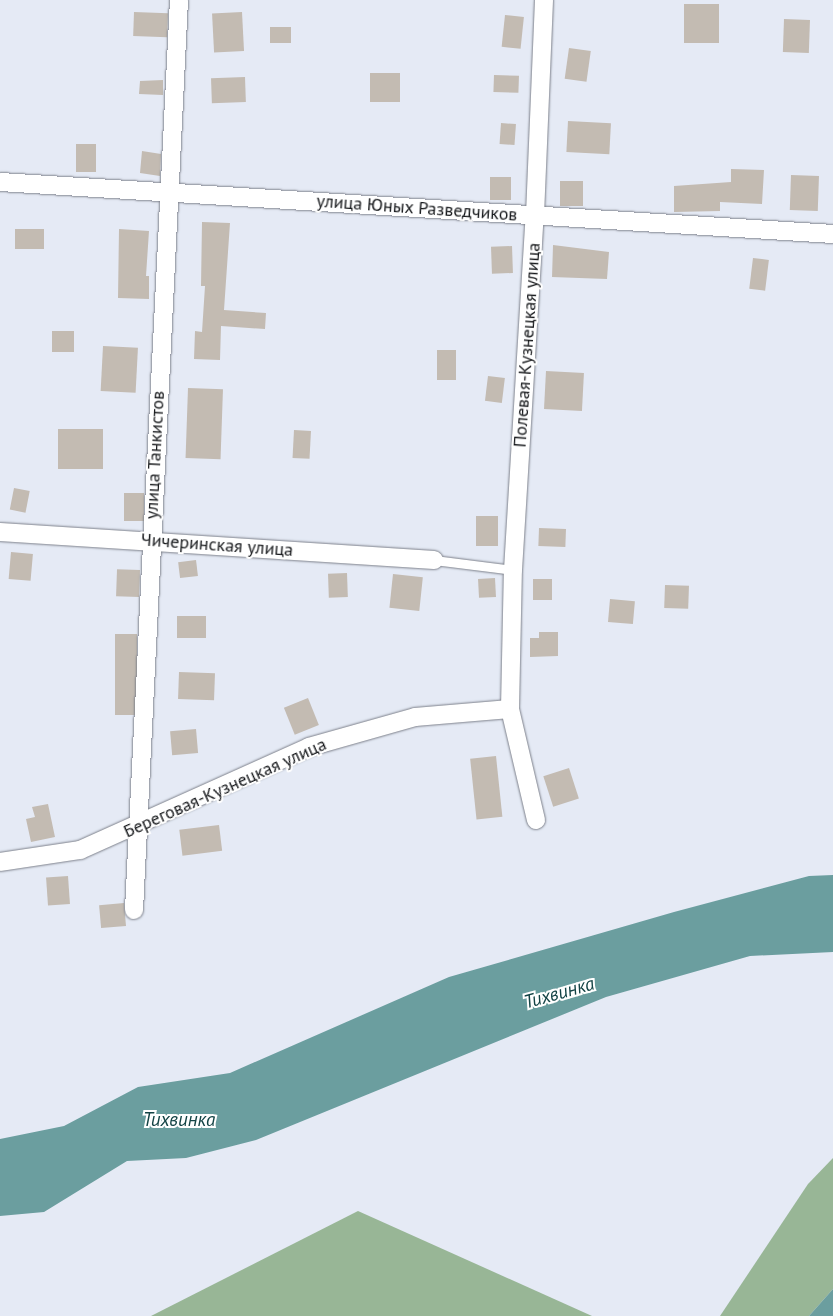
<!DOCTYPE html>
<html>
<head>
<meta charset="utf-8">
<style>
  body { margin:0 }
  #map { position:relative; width:833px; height:1316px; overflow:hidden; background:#e5eaf5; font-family:"PT Sans",sans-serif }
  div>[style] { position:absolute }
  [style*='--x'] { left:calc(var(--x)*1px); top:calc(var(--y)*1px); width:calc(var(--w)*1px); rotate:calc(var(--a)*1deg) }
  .forest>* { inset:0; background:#98b696 }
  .water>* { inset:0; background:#6b9e9f }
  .building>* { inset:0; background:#c3bbb2; transform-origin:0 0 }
  .roads { filter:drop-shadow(0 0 1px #7d818b) drop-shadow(0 0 1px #7d818b) }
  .lane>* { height:9px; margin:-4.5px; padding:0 4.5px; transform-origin:4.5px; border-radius:4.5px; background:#fff }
  .street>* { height:18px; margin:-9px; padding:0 9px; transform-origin:9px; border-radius:9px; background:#fff }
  span { translate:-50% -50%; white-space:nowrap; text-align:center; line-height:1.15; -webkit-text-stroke:4px #fff; paint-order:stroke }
  .street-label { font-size:18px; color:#16181b }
  .water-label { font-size:19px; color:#134345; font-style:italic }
</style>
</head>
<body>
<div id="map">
  <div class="forest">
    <i style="clip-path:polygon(833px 1158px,833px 1289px,809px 1316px,720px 1316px,808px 1184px)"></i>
    <i style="clip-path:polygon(358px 1211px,592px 1316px,151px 1316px)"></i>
  </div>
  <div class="water">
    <i style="clip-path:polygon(833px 875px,833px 952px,750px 956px,606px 997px,256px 1140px,186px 1158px,127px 1161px,44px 1212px,0 1216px,0 1139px,64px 1126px,138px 1087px,230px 1073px,449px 977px,674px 912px,809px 876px)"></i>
    <i style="clip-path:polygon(833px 1289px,833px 1316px,809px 1316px)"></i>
  </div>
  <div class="building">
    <i style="left:684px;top:4px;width:35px;height:39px"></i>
    <i style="left:134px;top:12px;width:34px;height:24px;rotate:2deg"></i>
    <i style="left:242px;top:12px;width:39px;height:30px;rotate:87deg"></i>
    <i style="left:505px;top:15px;width:19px;height:32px;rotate:6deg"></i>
    <i style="left:784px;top:19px;width:26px;height:33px;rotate:2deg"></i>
    <i style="left:270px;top:27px;width:21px;height:16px"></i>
    <i style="left:569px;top:48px;width:22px;height:31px;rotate:8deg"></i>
    <i style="left:400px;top:73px;width:29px;height:30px;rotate:90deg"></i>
    <i style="left:494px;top:75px;width:25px;height:17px;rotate:2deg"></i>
    <i style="left:245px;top:77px;width:25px;height:34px;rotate:88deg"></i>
    <i style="clip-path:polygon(163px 80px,163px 95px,139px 94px,140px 81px)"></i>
    <i style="left:568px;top:121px;width:43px;height:31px;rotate:3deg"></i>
    <i style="left:501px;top:123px;width:15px;height:21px;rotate:4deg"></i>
    <i style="left:96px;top:144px;width:28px;height:20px;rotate:90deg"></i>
    <i style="clip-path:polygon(142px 151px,161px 154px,160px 176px,140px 173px)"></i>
    <i style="clip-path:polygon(731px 169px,764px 170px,762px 204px,720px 202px,720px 211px,674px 212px,674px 186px,731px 182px)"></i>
    <i style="left:791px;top:175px;width:28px;height:35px;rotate:2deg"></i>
    <i style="left:490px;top:177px;width:21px;height:23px"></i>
    <i style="left:560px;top:181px;width:23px;height:25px"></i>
    <i style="clip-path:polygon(202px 222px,230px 223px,224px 310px,266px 313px,265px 329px,221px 326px,220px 360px,194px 359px,195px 331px,202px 332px,205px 286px,201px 286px)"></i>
    <i style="left:15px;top:229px;width:29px;height:20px"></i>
    <i style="clip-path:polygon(119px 229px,149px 231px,146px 276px,149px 276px,149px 299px,118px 298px)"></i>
    <i style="clip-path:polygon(553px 245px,609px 252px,607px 279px,552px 277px)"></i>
    <i style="left:512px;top:246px;width:27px;height:21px;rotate:88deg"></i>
    <i style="left:753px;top:258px;width:16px;height:31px;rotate:7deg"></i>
    <i style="left:52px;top:331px;width:22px;height:21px"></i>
    <i style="left:103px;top:346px;width:35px;height:45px;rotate:3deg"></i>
    <i style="left:437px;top:350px;width:19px;height:30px"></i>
    <i style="left:546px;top:371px;width:38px;height:38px;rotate:3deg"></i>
    <i style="left:488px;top:376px;width:17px;height:25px;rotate:7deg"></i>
    <i style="left:188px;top:388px;width:35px;height:70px;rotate:2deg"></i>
    <i style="left:58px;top:429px;width:45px;height:40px"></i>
    <i style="left:294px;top:430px;width:17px;height:28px;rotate:3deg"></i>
    <i style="left:14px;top:488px;width:16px;height:22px;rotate:11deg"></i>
    <i style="left:124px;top:493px;width:20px;height:28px"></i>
    <i style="left:476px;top:516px;width:22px;height:30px"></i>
    <i style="left:539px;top:528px;width:27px;height:18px;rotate:2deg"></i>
    <i style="left:11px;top:552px;width:22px;height:27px;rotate:5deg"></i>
    <i style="left:196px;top:560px;width:16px;height:18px;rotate:83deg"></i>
    <i style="left:140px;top:570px;width:27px;height:23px;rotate:92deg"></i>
    <i style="left:347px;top:573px;width:24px;height:19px;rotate:88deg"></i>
    <i style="left:393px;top:574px;width:30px;height:34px;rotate:6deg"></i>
    <i style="left:495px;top:578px;width:19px;height:17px;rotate:87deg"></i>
    <i style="left:533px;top:579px;width:19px;height:21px"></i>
    <i style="left:665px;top:585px;width:24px;height:23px;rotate:2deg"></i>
    <i style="left:610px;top:599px;width:25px;height:23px;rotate:5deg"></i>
    <i style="left:177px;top:616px;width:29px;height:22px"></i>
    <i style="clip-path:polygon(539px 632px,558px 632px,558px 656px,530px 657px,530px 638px,539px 638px)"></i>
    <i style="left:115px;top:634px;width:22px;height:81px"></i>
    <i style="left:179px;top:672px;width:36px;height:27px;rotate:2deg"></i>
    <i style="left:308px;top:698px;width:29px;height:26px;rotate:68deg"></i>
    <i style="left:196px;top:729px;width:24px;height:26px;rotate:85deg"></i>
    <i style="left:496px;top:756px;width:61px;height:26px;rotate:84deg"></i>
    <i style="left:569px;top:768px;width:32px;height:27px;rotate:72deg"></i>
    <i style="clip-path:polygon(48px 804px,55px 837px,31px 842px,26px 819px,35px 817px,32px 807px)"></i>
    <i style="left:219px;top:825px;width:26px;height:40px;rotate:83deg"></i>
    <i style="left:68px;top:876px;width:28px;height:22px;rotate:86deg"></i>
    <i style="left:124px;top:903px;width:23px;height:25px;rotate:85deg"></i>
  </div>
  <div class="roads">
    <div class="lane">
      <i style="--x:434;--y:560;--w:80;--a:7.2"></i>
    </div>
    <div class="street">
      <i style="--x:0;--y:182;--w:835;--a:3.57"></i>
      <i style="--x:0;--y:532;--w:435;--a:3.7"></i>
      <i style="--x:536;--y:820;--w:114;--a:-103.2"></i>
      <i style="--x:510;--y:709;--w:139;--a:-88.8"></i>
      <i style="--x:513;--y:570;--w:356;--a:-86.5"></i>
      <i style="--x:535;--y:215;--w:215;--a:-87.6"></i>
      <i style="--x:0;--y:862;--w:81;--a:-8.5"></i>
      <i style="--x:80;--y:850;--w:251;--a:-24.2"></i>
      <i style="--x:309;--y:747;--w:110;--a:-15.8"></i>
      <i style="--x:415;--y:717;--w:95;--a:-4.8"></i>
      <i style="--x:134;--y:910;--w:911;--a:-87.17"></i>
    </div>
  </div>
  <div class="street-label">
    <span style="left:417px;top:208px;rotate:4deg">улица Юных Разведчиков</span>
    <span style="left:527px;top:345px;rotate:-86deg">Полевая-Кузнецкая улица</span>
    <span style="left:155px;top:455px;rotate:-87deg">улица Танкистов</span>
    <span style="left:217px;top:545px;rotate:4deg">Чичеринская улица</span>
    <span style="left:225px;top:788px;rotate:-24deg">Береговая-Кузнецкая улица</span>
  </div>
  <div class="water-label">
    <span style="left:559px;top:993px;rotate:-16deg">Тихвинка</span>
    <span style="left:179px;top:1120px">Тихвинка</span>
  </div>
</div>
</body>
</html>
